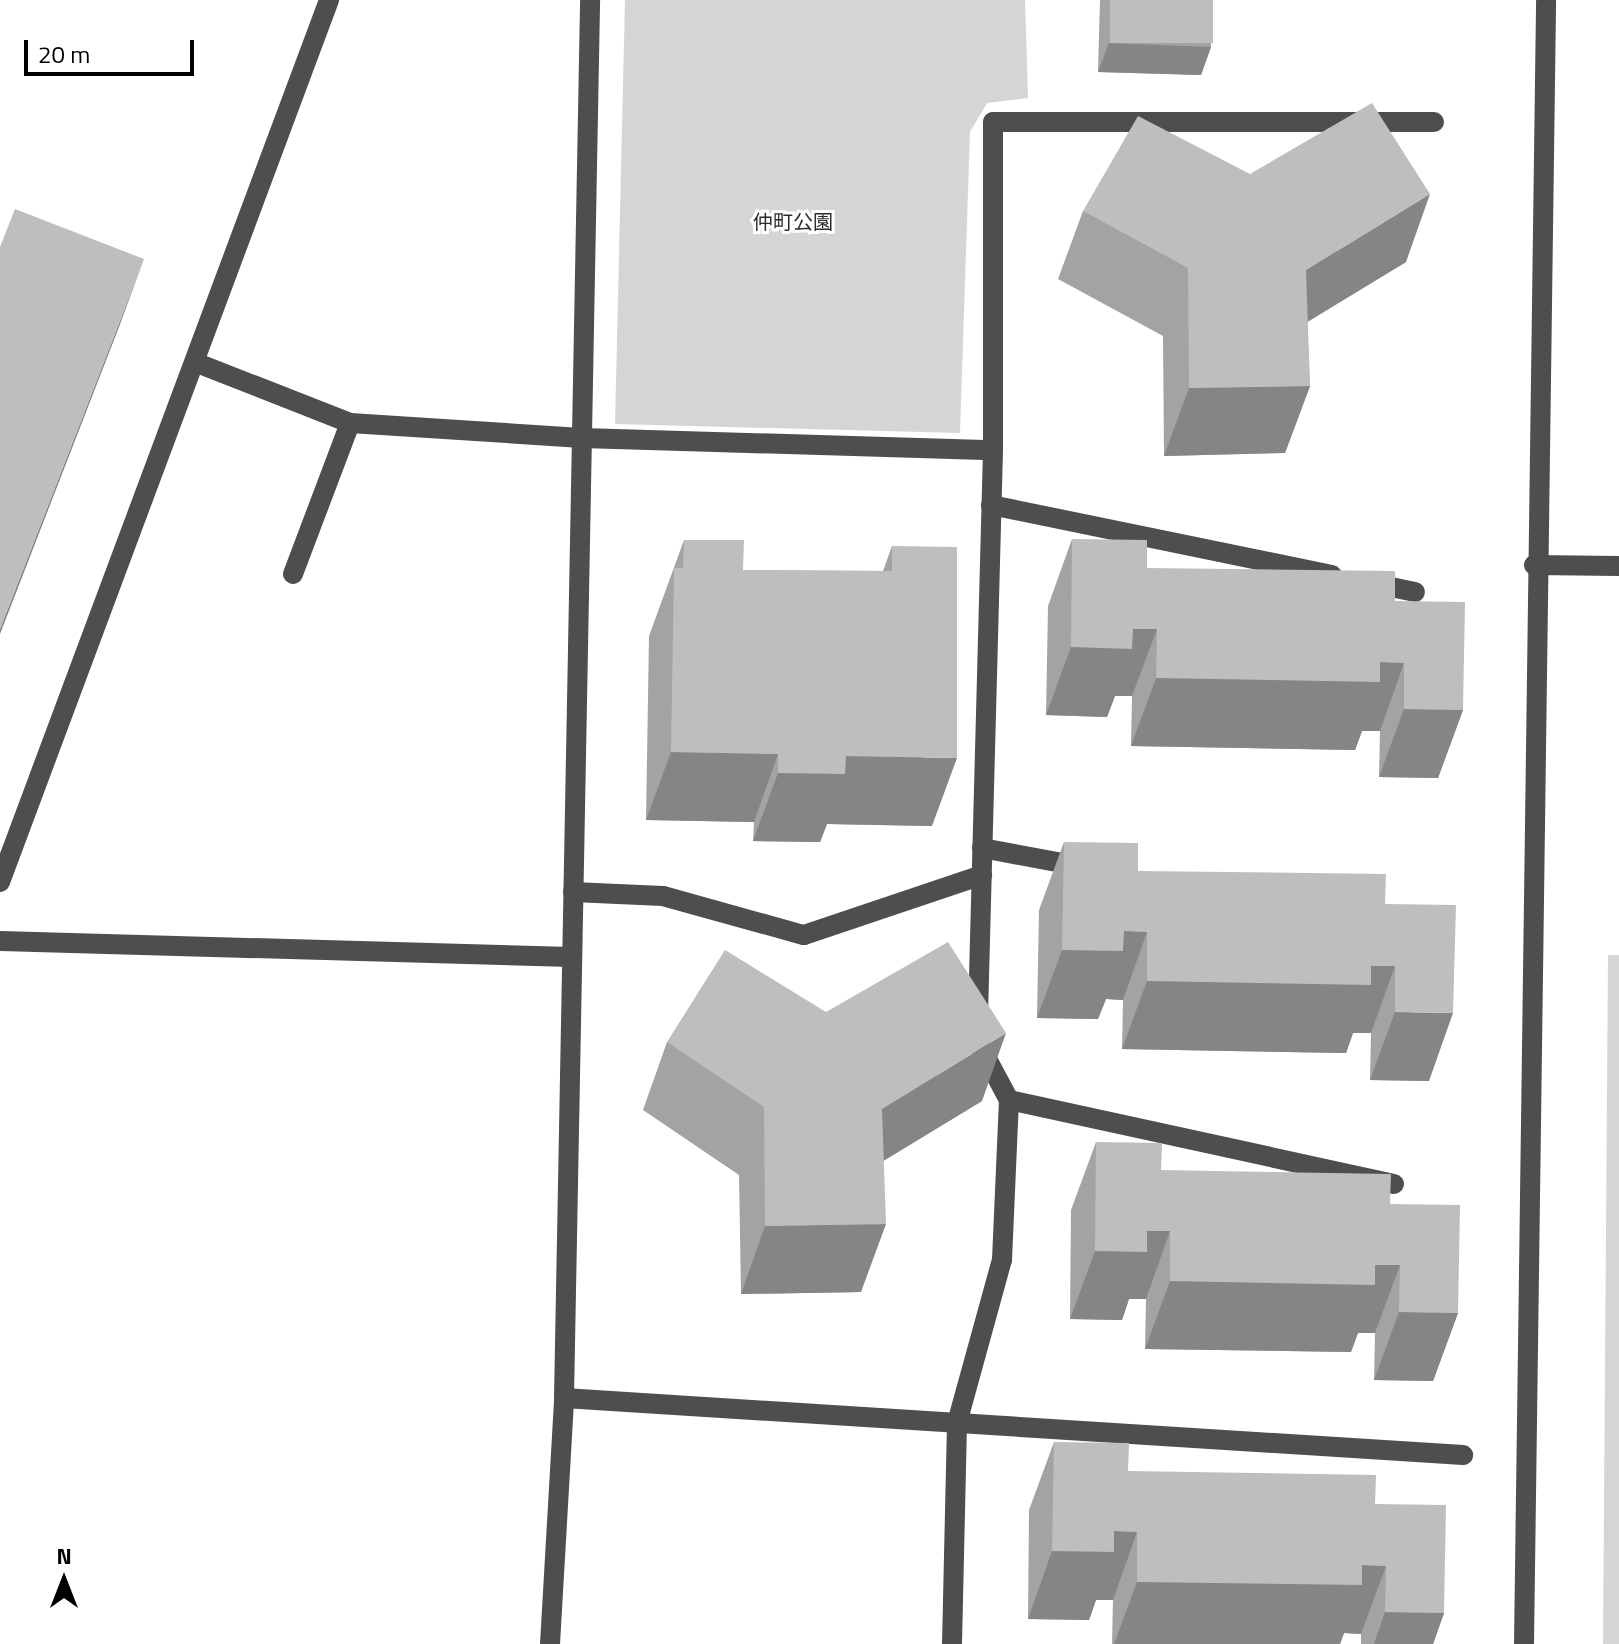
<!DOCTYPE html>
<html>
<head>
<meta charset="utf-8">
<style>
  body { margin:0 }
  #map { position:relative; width:1619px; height:1644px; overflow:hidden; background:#fff; font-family:"Titillium Web","Noto Sans JP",sans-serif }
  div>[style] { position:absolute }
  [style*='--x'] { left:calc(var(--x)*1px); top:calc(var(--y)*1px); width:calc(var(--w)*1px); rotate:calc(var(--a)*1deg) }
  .green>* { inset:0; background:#d5d5d5 }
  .minor>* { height:20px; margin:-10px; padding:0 10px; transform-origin:10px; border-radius:10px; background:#4e4e4e }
  .wall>* { inset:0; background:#a3a3a3 }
  .shaded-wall>* { inset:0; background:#858585 }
  .building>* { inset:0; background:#bebebe; transform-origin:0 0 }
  span { translate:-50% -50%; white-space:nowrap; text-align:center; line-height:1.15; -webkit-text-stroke:6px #fff; paint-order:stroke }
  .park-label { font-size:20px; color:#2c2c2c }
  .north { position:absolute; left:24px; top:1540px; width:80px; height:80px; -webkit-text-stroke:6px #fff; paint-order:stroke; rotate:0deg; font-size:22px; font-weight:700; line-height:32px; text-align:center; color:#000 }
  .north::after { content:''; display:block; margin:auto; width:28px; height:36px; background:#000; clip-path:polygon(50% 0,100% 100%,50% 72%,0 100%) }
  .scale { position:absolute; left:24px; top:40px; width:170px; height:36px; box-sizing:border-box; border:4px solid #000; border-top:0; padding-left:10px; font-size:24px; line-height:28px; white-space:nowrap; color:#000; -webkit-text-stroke:6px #fff; paint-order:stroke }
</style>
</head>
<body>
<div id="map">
  <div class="green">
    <i style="clip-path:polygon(625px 0,1025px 0,1028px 98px,987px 103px,970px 132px,960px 433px,615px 424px)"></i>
    <i style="clip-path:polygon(1608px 955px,1619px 955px,1619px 1644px,1603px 1644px)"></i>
  </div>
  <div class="minor">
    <i style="--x:197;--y:363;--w:164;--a:21.4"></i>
    <i style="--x:350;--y:423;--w:232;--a:3.7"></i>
    <i style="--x:582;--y:438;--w:411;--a:1.7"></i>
    <i style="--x:991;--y:505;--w:348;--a:11.6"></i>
    <i style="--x:1534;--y:565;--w:85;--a:0.7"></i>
    <i style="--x:293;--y:574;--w:161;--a:-69.3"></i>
    <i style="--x:1367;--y:582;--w:49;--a:11.8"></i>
    <i style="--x:982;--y:848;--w:104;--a:10.6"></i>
    <i style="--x:0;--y:882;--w:941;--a:-69.54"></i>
    <i style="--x:573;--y:892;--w:90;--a:2.5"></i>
    <i style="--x:663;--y:896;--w:146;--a:15.5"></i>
    <i style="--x:804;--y:935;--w:188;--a:-18.6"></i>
    <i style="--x:0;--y:941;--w:572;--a:1.6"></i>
    <i style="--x:978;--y:1015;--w:565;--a:-88.48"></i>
    <i style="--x:993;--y:450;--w:328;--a:-90"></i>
    <i style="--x:993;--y:122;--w:441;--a:0"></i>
    <i style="--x:1009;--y:1100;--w:394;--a:12.3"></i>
    <i style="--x:564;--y:1398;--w:901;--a:3.63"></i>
    <i style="--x:550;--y:1644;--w:246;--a:-86.7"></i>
    <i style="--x:564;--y:1398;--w:1398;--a:-88.93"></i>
    <i style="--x:952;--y:1644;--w:221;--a:-88.7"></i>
    <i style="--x:957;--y:1423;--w:169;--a:-74.6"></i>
    <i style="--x:1002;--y:1260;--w:160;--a:-87.5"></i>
    <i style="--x:1009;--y:1100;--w:61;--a:-118.2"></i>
    <i style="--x:1524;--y:1644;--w:1644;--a:-89.23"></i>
  </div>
  <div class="wall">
    <i style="clip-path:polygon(1100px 0,1213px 0,1211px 47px,1201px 75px,1098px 72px)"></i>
    <i style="clip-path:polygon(1083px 211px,1406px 262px,1307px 322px,1310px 386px,1285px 453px,1164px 456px,1163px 336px,1058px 279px)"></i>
    <i style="clip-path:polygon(1072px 539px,1147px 568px,1395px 601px,1463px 710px,1438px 778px,1379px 777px,1380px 731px,1362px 731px,1355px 750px,1131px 746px,1132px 696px,1115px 696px,1107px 717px,1046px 715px,1048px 606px)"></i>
    <i style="clip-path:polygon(684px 540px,743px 570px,883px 571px,892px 546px,932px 826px,827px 824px,820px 842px,753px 841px,754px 822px,646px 820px,649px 636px)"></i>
    <i style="clip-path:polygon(1064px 842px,1138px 871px,1385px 904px,1429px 1081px,1370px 1080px,1371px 1033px,1353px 1033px,1346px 1053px,1122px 1049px,1123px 1000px,1106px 999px,1098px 1019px,1037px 1018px,1039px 910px)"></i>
    <i style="clip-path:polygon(826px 1012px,982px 1101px,883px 1161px,861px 1292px,741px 1294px,739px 1175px,643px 1110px,667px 1042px)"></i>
    <i style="clip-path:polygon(1096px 1142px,1161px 1170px,1390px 1204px,1458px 1313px,1433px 1381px,1374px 1380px,1375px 1333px,1358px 1333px,1351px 1352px,1145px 1349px,1146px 1299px,1129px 1299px,1122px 1320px,1070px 1319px,1071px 1210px)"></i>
    <i style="clip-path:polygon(1054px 1442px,1128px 1471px,1375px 1504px,1444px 1613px,1433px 1644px,1361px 1644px,1361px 1634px,1344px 1633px,1340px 1644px,1112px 1644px,1113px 1600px,1096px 1600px,1089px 1620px,1028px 1619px,1029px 1510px)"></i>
  </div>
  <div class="shaded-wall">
    <i style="clip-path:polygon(1109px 43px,1211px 47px,1201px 75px,1098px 72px)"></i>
    <i style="clip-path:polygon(1430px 194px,1406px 262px,1281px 338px,1306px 270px)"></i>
    <i style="clip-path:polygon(144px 259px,119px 327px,0 634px,0 629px)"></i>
    <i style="clip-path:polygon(1310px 386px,1285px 453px,1164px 456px,1189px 388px)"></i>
    <i style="clip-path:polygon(1133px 629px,1157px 629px,1132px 696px,1115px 696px,1107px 717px,1046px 715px,1071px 647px)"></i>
    <i style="clip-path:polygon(1380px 662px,1404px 663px,1380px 731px,1362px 731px,1355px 750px,1131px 746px,1156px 678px)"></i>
    <i style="clip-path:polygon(1404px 709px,1463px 710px,1438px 778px,1379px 777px)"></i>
    <i style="clip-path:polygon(671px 752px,778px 754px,754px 822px,646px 820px)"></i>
    <i style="clip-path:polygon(846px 756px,957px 758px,932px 826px,827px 824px,820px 842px,753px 841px,778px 773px)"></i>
    <i style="clip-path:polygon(1124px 931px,1147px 932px,1123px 1000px,1106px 999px,1098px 1019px,1037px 1018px,1062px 950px)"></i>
    <i style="clip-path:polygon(1371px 966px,1395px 966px,1371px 1033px,1353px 1033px,1346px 1053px,1122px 1049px,1147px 981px)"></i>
    <i style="clip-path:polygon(1395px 1012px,1453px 1013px,1429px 1081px,1370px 1080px)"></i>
    <i style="clip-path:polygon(1006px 1033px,982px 1101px,857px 1177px,882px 1109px)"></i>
    <i style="clip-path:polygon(886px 1224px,861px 1292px,741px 1294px,765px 1226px)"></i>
    <i style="clip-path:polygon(1147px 1231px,1170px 1231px,1146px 1299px,1129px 1299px,1122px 1320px,1070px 1319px,1095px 1251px)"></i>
    <i style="clip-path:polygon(1375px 1265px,1400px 1265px,1375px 1333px,1358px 1333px,1351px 1352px,1145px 1349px,1170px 1281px)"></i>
    <i style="clip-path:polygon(1399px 1312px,1458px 1313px,1433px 1381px,1374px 1380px)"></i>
    <i style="clip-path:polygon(1114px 1531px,1137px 1532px,1113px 1600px,1096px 1600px,1089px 1620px,1028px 1619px,1052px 1551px)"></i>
    <i style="clip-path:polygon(1362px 1565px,1386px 1566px,1361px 1634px,1344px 1633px,1340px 1644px,1114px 1644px,1137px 1582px)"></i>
    <i style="clip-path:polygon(1385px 1612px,1444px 1613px,1433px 1644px,1374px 1644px)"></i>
  </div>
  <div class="building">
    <i style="left:1110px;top:0;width:103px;height:43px"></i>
    <i style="clip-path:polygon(1372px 103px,1430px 194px,1306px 270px,1310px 386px,1189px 388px,1188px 268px,1083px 211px,1138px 116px,1250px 174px)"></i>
    <i style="clip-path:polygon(15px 209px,144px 259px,0 629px,0 247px)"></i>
    <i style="clip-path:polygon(1072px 539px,1147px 540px,1147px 568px,1395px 571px,1395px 601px,1465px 602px,1463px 710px,1404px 709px,1404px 663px,1380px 662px,1380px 682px,1156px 678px,1157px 629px,1133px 629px,1132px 649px,1071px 647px)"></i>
    <i style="clip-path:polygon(684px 540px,744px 540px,743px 570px,892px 571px,892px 546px,957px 547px,957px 758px,846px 756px,845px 774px,778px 773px,778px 754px,671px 752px,674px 568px,683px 568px)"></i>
    <i style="clip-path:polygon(1064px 842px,1138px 843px,1138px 871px,1386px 874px,1385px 904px,1456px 905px,1453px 1013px,1395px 1012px,1395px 966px,1371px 966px,1371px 985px,1147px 981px,1147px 932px,1124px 931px,1123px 951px,1062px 950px)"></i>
    <i style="clip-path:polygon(948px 942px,1006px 1033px,882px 1109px,886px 1224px,765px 1226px,764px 1107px,667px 1042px,725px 950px,826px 1012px)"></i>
    <i style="clip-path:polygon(1096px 1142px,1162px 1143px,1161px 1170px,1391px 1174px,1390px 1204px,1460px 1205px,1458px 1313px,1399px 1312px,1400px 1265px,1375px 1265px,1375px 1285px,1170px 1281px,1170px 1231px,1147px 1231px,1147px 1252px,1095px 1251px)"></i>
    <i style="clip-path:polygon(1054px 1442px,1129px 1443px,1128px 1471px,1376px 1475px,1375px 1504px,1446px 1505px,1444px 1613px,1385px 1612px,1386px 1566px,1362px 1565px,1362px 1585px,1137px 1582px,1137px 1532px,1114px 1531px,1114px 1552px,1052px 1551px)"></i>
  </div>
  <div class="park-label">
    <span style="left:793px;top:221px">仲町公園</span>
  </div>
  <div class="north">N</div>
  <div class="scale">20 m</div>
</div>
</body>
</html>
